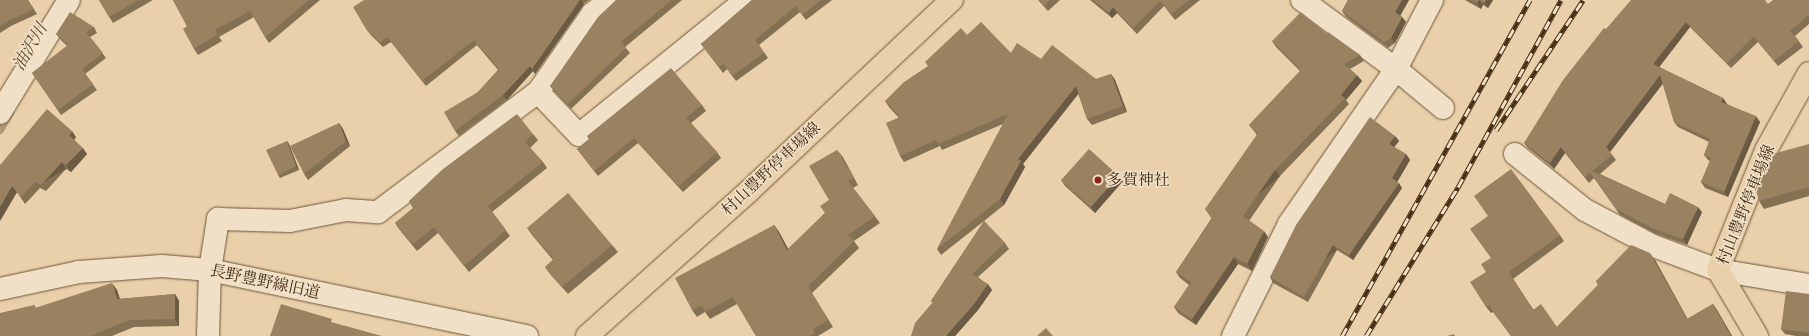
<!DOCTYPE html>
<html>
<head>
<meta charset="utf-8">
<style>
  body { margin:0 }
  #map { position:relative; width:1809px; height:336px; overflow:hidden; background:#ead0aa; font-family:Alegreya,"Noto Serif JP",serif }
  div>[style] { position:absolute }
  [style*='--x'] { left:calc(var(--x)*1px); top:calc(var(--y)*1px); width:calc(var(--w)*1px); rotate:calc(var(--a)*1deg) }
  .stream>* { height:8px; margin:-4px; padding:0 4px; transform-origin:4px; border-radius:4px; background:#b29976 }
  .roads { filter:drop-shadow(0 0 1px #6e5638) drop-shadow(0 0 1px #6e5638) }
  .minor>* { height:22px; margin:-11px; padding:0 11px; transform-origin:11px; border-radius:11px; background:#f1e0c8 }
  .major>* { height:22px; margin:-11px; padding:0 11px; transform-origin:11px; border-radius:11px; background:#ead0aa }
  .rail>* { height:4.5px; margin-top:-2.25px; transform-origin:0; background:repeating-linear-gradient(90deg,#f1e0c8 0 9px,#442d12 0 18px); box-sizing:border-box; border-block:1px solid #442d12 }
  .wall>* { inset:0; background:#847053 }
  .shaded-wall>* { inset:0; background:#6c5b44; transform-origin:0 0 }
  .building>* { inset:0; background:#9a8261; transform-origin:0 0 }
  .dots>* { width:11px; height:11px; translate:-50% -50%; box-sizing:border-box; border:2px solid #f1e0c8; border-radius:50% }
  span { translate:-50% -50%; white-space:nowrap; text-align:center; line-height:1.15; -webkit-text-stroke:3px #f1e0c8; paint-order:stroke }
  .street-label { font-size:16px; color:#442d12 }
  .poi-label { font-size:16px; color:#442d12 }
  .left { translate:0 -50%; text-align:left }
  .water-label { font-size:17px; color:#60482b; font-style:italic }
</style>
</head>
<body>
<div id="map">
  <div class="stream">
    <i style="--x:0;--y:130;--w:20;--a:-60"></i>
  </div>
  <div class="roads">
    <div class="minor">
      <i style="--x:1302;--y:0;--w:117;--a:36.3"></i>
      <i style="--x:1396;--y:69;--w:61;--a:39.7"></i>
      <i style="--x:538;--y:92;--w:59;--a:46.4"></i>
      <i style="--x:579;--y:135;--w:215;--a:-39"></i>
      <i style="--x:0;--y:113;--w:132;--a:-58.6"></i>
      <i style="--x:1515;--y:154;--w:90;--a:38.7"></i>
      <i style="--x:1585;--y:210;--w:75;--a:27.9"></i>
      <i style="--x:1651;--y:245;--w:72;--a:20.5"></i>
      <i style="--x:1718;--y:270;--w:92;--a:9.4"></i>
      <i style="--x:0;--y:289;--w:81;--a:-12.1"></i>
      <i style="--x:79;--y:272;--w:83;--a:-4.1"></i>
      <i style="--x:162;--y:266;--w:48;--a:4.8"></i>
      <i style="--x:210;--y:270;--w:324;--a:11.8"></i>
      <i style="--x:208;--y:336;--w:66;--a:-88.3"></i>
      <i style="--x:210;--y:270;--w:52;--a:-81.1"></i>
      <i style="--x:218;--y:219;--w:72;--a:1.6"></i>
      <i style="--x:290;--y:221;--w:57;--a:-11.1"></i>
      <i style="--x:346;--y:210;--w:32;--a:4"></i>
      <i style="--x:378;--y:212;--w:200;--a:-36.9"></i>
      <i style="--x:538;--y:92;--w:95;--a:-55.3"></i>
      <i style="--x:592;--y:14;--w:22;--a:-39"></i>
      <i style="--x:1233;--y:336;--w:125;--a:-63.4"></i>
      <i style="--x:1289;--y:224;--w:188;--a:-55.4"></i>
      <i style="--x:1396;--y:69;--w:78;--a:-62.4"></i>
    </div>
    <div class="major">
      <i style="--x:587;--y:336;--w:217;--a:-41.8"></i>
      <i style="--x:749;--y:191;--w:279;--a:-43.3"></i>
      <i style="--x:1757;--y:336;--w:77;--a:-120.6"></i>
      <i style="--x:1718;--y:270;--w:129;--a:-68.2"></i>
      <i style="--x:1766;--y:150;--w:88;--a:-60.8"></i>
    </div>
  </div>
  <div class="rail">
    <i style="--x:1496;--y:130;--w:156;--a:-56.2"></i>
    <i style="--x:1342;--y:336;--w:385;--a:-60.8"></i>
    <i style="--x:1366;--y:336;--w:175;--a:-58.3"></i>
    <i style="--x:1458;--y:187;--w:213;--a:-61.2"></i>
  </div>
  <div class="wall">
    <i style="clip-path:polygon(0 0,28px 0,37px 14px,11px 26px,0 33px)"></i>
    <i style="clip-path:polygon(99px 0,153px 0,113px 23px)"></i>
    <i style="clip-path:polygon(173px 0,320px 0,269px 43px,265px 37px,254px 17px,219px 37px,222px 41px,198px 55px,194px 49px,187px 26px)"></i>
    <i style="clip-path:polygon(364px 0,589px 0,584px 4px,535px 74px,533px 71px,507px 100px,459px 136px,455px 131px,478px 92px,498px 70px,477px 45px,426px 86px,391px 42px,383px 47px,370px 34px,366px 29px)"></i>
    <i style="clip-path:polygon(616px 0,682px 0,625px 47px,630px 53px,571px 109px,554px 91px,550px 86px)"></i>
    <i style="clip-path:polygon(752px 0,832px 0,806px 20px,800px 12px,759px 45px,768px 58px,736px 81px,727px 69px,723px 73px,701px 44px)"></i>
    <i style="clip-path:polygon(1038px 0,1060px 0,1048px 11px)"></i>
    <i style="clip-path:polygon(1090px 0,1200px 0,1175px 20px,1164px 6px,1137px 34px,1117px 13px,1112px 18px)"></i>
    <i style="clip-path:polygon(1348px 0,1409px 0,1400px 15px,1402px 17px,1406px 22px,1395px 43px,1388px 48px,1346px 17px,1342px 11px)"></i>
    <i style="clip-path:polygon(1465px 0,1493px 0,1488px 8px,1483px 5px,1481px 9px)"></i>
    <i style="clip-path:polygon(1809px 0,1809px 24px,1795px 36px,1803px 47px,1778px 66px,1758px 42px,1731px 68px,1690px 27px,1659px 67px,1723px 98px,1727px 104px,1760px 122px,1728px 197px,1705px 188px,1701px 182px,1710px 161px,1708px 160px,1704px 155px,1709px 142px,1678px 127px,1674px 122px,1663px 83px,1610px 152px,1616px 160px,1600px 174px,1665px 204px,1702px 212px,1687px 245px,1656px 234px,1620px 215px,1594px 178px,1589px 183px,1565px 153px,1554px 169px,1528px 148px,1524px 143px,1606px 29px,1768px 4px)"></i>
    <i style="clip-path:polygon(94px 27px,97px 33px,90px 37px,106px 58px,85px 74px,97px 90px,61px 115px,32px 73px,67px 46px,60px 39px,56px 34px)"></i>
    <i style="clip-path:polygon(1327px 34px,1360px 55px,1364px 61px,1350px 69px,1362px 81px,1346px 100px,1349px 104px,1280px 176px,1249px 221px,1268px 237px,1252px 271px,1238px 264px,1196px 325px,1178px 313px,1174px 307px,1189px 285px,1180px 278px,1176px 272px,1211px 219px,1257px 135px,1254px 131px,1249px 125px,1300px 71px,1276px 47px,1272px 41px)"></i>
    <i style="clip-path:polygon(967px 35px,1011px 53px,1041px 59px,1096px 79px,1111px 74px,1115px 80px,1127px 112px,1092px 125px,1087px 119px,1078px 93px,1023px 164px,1025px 167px,1004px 205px,984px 221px,1005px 243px,1009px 249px,978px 277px,992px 290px,978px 310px,955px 336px,911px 336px,933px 303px,931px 301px,984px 221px,941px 255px,937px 249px,1003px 124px,942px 150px,940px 146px,904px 162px,900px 156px,899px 118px,889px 107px,885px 101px)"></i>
    <i style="clip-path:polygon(702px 105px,706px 111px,691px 123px,717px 152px,721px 158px,683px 192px,638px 143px,598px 176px,577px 149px,589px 139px,587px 136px)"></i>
    <i style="clip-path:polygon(339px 123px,343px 129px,350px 146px,308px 180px,304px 174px)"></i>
    <i style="clip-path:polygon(533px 134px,538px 140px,530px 148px,543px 162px,547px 168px,492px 212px,510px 236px,469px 272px,438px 233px,417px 251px,399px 229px,395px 223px,413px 208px,409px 201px)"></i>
    <i style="clip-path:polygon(1395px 136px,1399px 141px,1394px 147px,1406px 154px,1410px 160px,1397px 182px,1402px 188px,1353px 260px,1337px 250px,1308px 302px,1273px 283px,1270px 277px)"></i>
    <i style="clip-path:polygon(76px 137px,74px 140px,87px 154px,71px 172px,66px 169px,46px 191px,40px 188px,25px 204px,17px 192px,0 221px,0 165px)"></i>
    <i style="clip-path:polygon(287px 141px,289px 144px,299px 170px,280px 178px,278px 175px)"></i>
    <i style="clip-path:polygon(1809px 144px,1809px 196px,1764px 209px,1759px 201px)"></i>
    <i style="clip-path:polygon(842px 156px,858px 185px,853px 188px,880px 223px,854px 241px,859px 248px,812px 293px,833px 327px,818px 336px,756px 336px,737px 304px,710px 319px,705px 312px,697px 317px,692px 310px,774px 225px,779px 232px,788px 249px,825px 213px)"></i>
    <i style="clip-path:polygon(1061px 180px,1123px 181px,1095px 213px,1065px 186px)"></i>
    <i style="clip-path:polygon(527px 228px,612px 245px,618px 252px,568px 294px,550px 274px,545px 267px,553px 260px,532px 235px)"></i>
    <i style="clip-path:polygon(1560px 235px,1564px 241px,1513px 279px,1533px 309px,1557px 327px,1598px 285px,1596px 281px,1655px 260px,1687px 319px,1713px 304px,1717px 310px,1732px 336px,1511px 336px,1493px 312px,1491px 313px,1486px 307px,1486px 272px,1491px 258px)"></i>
    <i style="clip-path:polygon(117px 290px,120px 299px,175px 294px,179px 301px,179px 326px,134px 327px,112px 336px,0 336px,34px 305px,36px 308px)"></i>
    <i style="clip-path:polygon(1809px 294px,1809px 336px,1796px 336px,1785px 334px,1781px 329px)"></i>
  </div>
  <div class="shaded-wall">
    <i style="clip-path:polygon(580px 0,581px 0,584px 4px,535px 74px,532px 69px)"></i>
    <i style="clip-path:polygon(1402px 0,1409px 0,1399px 18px,1395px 12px)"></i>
    <i style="clip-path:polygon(1479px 0,1483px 5px,1481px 9px,1477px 3px)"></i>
    <i style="clip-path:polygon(1486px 0,1493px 0,1488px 8px,1484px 3px)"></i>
    <i style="clip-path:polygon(1113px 7px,1117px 13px,1112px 18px,1109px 13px)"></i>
    <i style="clip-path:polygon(1402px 17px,1406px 22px,1395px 43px,1391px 38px)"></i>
    <i style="clip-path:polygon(1686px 22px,1690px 27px,1657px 70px,1653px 64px)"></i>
    <i style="clip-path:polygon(530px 66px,533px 71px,507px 100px,503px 95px)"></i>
    <i style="clip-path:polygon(1111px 74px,1115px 80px,1127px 112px,1123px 106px)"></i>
    <i style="clip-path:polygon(1357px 75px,1362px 81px,1346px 100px,1345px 98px,1341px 95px)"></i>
    <i style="clip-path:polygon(1660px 75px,1665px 81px,1610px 152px,1606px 147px)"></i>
    <i style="clip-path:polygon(1076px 86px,1080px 92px,1023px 164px,1025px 167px,1004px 205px,1000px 199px,1018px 159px)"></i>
    <i style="clip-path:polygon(1723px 98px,1727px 104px,1721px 102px)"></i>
    <i style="clip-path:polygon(1756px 116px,1760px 122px,1728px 197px,1724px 192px)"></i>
    <i style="clip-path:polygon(339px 123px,343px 129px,350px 146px,346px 141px)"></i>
    <i style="clip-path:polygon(72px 131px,76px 137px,73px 142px,69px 135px)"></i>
    <i style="clip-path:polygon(1395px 136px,1399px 141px,1392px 150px,1389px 144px)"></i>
    <i style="clip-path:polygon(287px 141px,289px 144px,299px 170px,296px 166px)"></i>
    <i style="clip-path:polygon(1561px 147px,1565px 153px,1554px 169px,1550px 163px)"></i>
    <i style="clip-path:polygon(83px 148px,87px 154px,71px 172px,66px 165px)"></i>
    <i style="clip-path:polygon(837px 150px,842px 156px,858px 185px,854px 178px)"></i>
    <i style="clip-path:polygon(1406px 154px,1410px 160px,1396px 184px,1392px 178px)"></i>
    <i style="left:62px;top:162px;width:8px;height:31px;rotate:60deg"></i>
    <i style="left:1275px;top:170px;width:8px;height:56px;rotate:50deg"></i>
    <i style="clip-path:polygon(1119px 176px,1123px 181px,1095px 213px,1091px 207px)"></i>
    <i style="clip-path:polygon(1399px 183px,1402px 188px,1353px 260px,1349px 255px)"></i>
    <i style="clip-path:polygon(12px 186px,17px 192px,0 221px,0 207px)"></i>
    <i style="clip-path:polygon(1698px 207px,1702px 212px,1687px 245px,1683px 239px)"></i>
    <i style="clip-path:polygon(774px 225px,779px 232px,792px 256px,787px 250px)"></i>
    <i style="clip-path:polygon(1264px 231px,1268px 237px,1252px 271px,1247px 264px)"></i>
    <i style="left:1333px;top:245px;width:6px;height:60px;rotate:51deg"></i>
    <i style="clip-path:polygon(1650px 253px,1655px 260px,1691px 325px,1687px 319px)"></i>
    <i style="clip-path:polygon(1234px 257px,1238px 264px,1196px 325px,1192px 319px)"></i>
    <i style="clip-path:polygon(112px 283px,117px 290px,122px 306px,117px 299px)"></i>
    <i style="clip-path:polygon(988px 284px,992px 290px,978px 310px,955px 336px,946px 336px)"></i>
    <i style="clip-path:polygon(175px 294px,179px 301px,179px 326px,175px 319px)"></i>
    <i style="clip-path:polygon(1713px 304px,1717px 310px,1732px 336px,1731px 336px)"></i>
  </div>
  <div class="building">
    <i style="clip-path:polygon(0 0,28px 0,34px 9px,8px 21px,0 26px)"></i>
    <i style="clip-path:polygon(99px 0,138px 0,109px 17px)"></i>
    <i style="clip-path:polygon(173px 0,309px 0,265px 37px,250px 11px,215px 30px,217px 35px,194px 49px,183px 29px,187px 26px)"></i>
    <i style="clip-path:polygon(364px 0,580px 0,532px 69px,530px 66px,503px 95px,455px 131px,444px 112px,478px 92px,499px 69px,474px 40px,422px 81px,387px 37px,380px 42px,366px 29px,353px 7px)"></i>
    <i style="clip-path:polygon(616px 0,672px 0,621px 42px,626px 48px,568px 104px,550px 86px,598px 17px)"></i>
    <i style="clip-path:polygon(752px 0,821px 0,802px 15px,796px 6px,755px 40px,764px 53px,732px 76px,724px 64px,719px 67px,701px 44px)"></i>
    <i style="clip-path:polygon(1039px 0,1050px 0,1044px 6px)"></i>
    <i style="clip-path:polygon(1093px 0,1189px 0,1171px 14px,1160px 1px,1133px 28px,1113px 7px,1109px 13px)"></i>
    <i style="clip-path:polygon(1348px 0,1402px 0,1395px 12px,1402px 17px,1391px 38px,1384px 42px,1342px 11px)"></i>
    <i style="clip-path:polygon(1471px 0,1479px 0,1477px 3px)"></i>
    <i style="clip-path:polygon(1480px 0,1486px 0,1484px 3px)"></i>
    <i style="clip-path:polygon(1631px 0,1765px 0,1768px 4px,1773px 0,1809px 0,1809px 15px,1790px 31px,1799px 41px,1774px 61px,1754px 36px,1727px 63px,1686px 22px,1653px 64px,1723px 98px,1721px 102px,1756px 116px,1724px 192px,1701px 182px,1711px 158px,1704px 155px,1710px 139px,1674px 122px,1660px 75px,1606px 147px,1612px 155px,1592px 171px,1665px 204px,1670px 193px,1698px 207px,1683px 239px,1652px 228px,1616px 209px,1590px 172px,1585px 177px,1561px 147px,1550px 163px,1524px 143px,1563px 80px,1604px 28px,1606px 29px)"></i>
    <i style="clip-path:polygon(70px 12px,94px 27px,86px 32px,103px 53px,82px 69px,93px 84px,58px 110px,32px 73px,68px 45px,56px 34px)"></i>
    <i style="clip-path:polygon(1301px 12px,1327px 34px,1328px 32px,1360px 55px,1344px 64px,1357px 75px,1341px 95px,1345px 98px,1275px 170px,1243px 216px,1264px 231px,1247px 264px,1234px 257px,1192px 319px,1174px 307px,1191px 282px,1176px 272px,1212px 219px,1205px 209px,1258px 133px,1249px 125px,1301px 70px,1272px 41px)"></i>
    <i style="clip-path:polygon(981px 22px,1011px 53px,1017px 43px,1041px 59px,1052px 45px,1096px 79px,1111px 74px,1123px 106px,1087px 119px,1076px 86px,1018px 159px,1021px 161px,1000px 199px,937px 249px,1008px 114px,938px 144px,936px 140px,900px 156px,886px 123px,900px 117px,885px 101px,904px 82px,928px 66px,925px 62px,961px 28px,967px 35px)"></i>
    <i style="clip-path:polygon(671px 68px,702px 105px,686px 118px,717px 152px,679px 186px,634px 138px,594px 171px,577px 149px,590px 139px,587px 136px)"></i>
    <i style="clip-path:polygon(47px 109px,72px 131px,69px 135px,83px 148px,66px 165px,62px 162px,41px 185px,35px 182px,21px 197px,12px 186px,0 207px,0 165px)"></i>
    <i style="clip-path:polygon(517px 114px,533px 134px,525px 142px,543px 162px,488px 206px,506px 230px,464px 266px,434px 227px,413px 244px,395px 223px,414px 208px,409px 201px,443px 169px)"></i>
    <i style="clip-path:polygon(1370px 117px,1395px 136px,1389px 144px,1406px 154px,1392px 178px,1399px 183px,1349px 255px,1333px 245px,1304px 297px,1270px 277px,1296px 225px)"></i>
    <i style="clip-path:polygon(339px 123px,346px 141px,304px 174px,290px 146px)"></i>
    <i style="clip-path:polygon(287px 141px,296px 166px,278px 175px,266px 150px)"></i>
    <i style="clip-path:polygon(1809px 144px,1809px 187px,1759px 201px,1756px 190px,1769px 155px)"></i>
    <i style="left:1089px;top:149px;width:40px;height:42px;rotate:42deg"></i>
    <i style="clip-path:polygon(837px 150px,854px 178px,848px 181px,875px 216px,848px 235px,854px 241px,808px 286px,828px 320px,813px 329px,815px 333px,810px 336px,756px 336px,733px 297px,705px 312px,702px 305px,692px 310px,675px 278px,774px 225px,787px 250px,825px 213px,820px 206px,829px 200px,809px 166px)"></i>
    <i style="clip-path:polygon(1511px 169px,1560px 235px,1509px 272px,1533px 310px,1541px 304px,1557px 327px,1599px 284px,1596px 281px,1631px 245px,1650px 253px,1687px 319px,1713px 304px,1731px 336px,1511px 336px,1489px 305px,1486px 307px,1470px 282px,1486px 272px,1481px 264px,1491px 258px,1470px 229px,1488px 216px,1474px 196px)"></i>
    <i style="clip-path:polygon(568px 193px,612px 245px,562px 287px,545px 267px,554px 259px,527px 228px)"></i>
    <i style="clip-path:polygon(984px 221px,1005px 243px,972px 274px,988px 284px,974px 304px,946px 336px,911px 336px,915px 323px,933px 302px,931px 301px)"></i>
    <i style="clip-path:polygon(112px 283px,117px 299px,175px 294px,175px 319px,129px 320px,91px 336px,0 336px,0 313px,34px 305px,35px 308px)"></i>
    <i style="clip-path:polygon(1786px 291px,1809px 294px,1809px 333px,1781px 329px)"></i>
    <i style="clip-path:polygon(281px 304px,332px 319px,331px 322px,382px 336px,270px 336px)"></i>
    <i style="clip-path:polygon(1046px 328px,1053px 336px,1037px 336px)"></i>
    <i style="clip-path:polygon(1454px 334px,1455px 336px,1447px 336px)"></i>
  </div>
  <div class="dots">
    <i style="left:1098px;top:180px;background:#8f2418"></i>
  </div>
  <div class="street-label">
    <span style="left:771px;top:169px;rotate:-43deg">村山豊野停車場線</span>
    <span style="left:1746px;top:205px;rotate:-68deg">村山豊野停車場線</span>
    <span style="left:265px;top:282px;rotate:12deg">長野豊野線旧道</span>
  </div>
  <div class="poi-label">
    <span class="left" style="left:1106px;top:180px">多賀神社</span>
  </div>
  <div class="water-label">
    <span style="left:30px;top:47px;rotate:-60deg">油沢川</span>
  </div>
</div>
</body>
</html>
